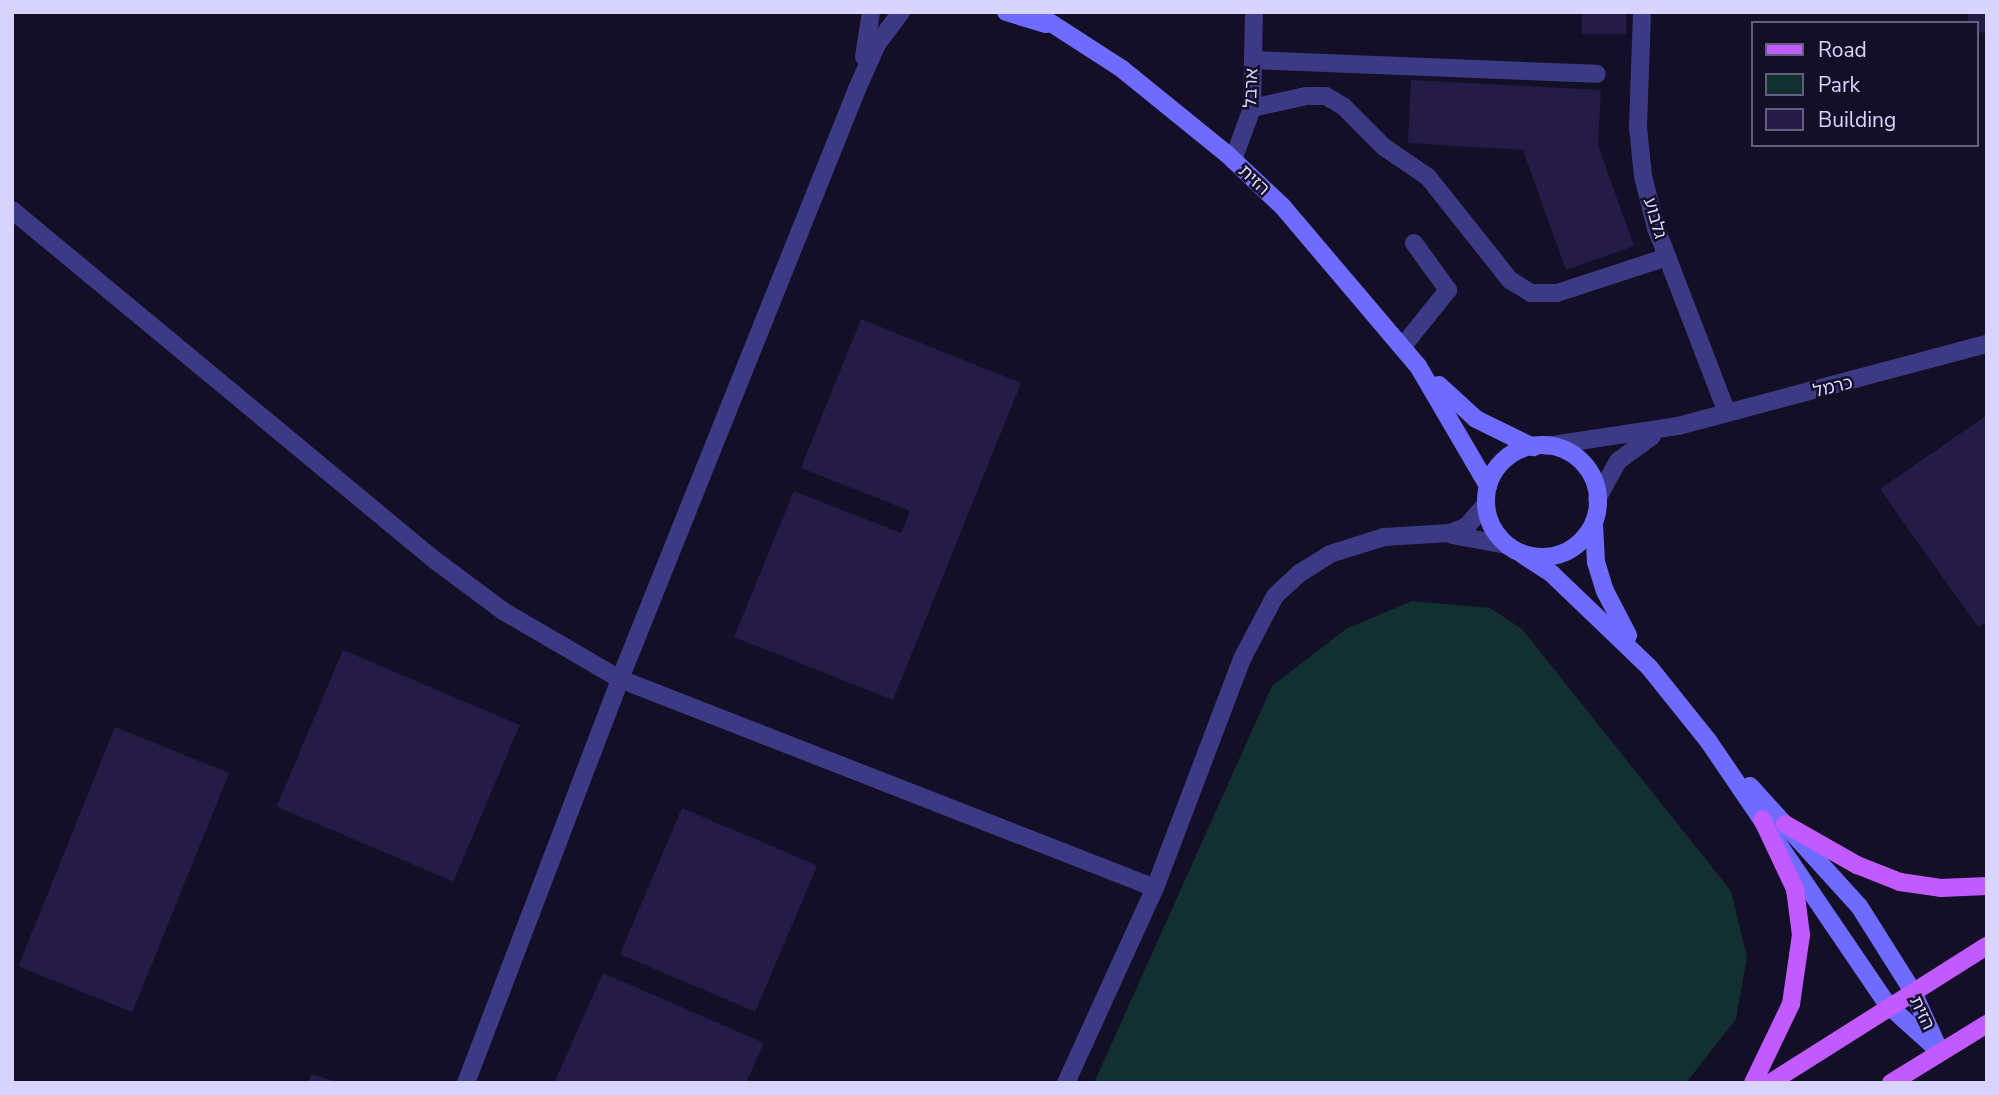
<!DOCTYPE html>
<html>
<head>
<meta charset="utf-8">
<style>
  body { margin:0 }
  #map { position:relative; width:1999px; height:1095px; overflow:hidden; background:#130f26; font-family:"Nunito Sans","Noto Sans Hebrew",sans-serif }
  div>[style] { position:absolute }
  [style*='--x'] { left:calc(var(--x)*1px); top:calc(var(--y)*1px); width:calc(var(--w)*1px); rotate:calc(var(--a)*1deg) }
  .green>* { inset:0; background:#12302f }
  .building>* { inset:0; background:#241b47; transform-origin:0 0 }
  .lane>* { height:18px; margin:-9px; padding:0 9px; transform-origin:9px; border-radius:9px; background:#3d3a85 }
  .street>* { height:18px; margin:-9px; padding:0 9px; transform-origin:9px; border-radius:9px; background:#3d3a85 }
  .secondary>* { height:18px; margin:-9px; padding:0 9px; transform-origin:9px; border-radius:9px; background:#6f6bff }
  .secondary>.ring { margin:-9px; padding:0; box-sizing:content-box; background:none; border:18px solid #6f6bff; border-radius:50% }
  .primary>* { height:18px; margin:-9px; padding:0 9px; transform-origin:9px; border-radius:9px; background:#c25bff }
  span { translate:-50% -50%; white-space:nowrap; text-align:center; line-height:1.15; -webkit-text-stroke:5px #130f26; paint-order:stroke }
  .street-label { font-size:18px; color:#d9d4ff }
  .frame { position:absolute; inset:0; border:14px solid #d9d4ff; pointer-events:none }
  .legend { position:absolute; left:1751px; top:21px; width:228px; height:126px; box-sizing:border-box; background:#130f26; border:2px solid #625e7d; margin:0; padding:9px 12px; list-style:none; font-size:21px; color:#d9d4ff }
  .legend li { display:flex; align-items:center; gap:14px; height:35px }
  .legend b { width:35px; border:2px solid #625e7d }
</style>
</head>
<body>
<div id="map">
  <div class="green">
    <i style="clip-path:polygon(1412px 601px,1490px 608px,1522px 629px,1731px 891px,1747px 957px,1736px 1019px,1686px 1083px,1094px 1083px,1272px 686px,1346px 629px)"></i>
  </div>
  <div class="building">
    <i style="left:1582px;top:12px;width:44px;height:22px"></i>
    <i style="clip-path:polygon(1968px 12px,1987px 12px,1987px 33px,1976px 32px,1976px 23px,1968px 23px)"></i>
    <i style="clip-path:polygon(1411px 80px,1601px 90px,1598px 145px,1634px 246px,1566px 270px,1523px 150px,1408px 143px)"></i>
    <i style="clip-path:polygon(861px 319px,1021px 383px,893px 700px,734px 637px,794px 491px,901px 533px,910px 511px,801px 468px)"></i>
    <i style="clip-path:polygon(1987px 415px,1987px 621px,1978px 627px,1880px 489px)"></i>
    <i style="left:343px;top:650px;width:192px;height:170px;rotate:23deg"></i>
    <i style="left:115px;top:727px;width:123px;height:258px;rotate:22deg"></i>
    <i style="left:682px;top:808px;width:147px;height:159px;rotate:23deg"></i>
    <i style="clip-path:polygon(603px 973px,764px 1043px,746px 1083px,554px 1083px)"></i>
    <i style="clip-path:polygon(311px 1074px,338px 1082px,338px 1083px,308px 1083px)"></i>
  </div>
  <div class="lane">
    <i style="--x:1253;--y:60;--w:344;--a:2.3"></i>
    <i style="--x:1252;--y:108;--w:55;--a:-12.5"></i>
    <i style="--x:1306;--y:96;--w:20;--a:0"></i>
    <i style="--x:1326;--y:96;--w:21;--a:31"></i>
    <i style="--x:1344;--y:107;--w:57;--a:45"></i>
    <i style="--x:1384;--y:147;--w:53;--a:34.3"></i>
    <i style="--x:1428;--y:177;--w:132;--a:51.5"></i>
    <i style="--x:1510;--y:280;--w:25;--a:32"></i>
    <i style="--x:1531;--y:293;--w:26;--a:0"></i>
    <i style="--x:1557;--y:293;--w:116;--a:-18.1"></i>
    <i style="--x:1403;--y:346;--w:72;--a:-51.2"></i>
    <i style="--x:1448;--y:290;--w:58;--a:-125.9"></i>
    <i style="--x:1066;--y:1083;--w:214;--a:-65.5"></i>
  </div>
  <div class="street">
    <i style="--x:1642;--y:12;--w:115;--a:92"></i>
    <i style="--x:1638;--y:127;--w:49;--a:84.2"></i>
    <i style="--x:1643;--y:176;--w:54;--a:76"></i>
    <i style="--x:1656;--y:228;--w:198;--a:69"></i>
    <i style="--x:864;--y:57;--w:46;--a:-81.2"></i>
    <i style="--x:1233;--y:160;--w:55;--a:-69.9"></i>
    <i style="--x:1252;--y:108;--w:96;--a:-88.8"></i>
    <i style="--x:12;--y:210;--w:545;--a:39.64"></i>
    <i style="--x:432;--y:558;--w:89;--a:36.7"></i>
    <i style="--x:503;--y:611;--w:135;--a:30.2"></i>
    <i style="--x:620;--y:679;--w:574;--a:21.34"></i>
    <i style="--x:1155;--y:888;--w:245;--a:-69.2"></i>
    <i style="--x:1242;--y:659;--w:71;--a:-62.4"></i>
    <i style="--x:1275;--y:596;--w:34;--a:-43"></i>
    <i style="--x:1300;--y:573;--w:36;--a:-32"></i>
    <i style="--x:1330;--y:554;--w:57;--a:-17.5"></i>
    <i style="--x:1384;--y:537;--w:66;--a:-3.5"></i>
    <i style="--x:1450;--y:533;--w:17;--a:-21"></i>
    <i style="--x:1466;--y:527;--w:29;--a:-49"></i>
    <i style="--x:1546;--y:446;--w:134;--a:-8.6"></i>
    <i style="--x:1678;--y:426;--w:320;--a:-14.9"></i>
    <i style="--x:1597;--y:499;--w:43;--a:-61.1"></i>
    <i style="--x:1618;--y:461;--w:42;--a:-36.3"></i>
    <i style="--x:1452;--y:535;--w:55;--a:10.5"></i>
    <i style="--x:466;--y:1083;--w:432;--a:-69.1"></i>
    <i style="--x:620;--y:679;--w:636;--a:-68.11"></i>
    <i style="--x:857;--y:89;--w:49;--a:-66"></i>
    <i style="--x:877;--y:44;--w:40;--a:-53"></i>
  </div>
  <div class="secondary">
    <i style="--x:1006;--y:12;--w:42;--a:16.7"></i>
    <i style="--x:1034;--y:12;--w:105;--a:32.9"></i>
    <i style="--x:1122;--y:69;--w:135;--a:39"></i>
    <i style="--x:1227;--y:154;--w:77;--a:43.4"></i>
    <i style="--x:1283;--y:207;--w:209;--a:49.7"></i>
    <i style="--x:1418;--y:366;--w:139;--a:59.7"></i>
    <i style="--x:1439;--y:385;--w:50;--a:42.6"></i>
    <i style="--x:1476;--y:419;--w:64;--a:26.2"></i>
    <i class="ring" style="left:1486px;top:445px;width:94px;height:94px"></i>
    <i style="--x:1594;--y:524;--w:38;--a:87"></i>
    <i style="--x:1596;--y:562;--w:30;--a:73"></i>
    <i style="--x:1605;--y:591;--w:50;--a:62.4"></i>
    <i style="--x:1523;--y:555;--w:35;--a:33"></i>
    <i style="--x:1552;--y:574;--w:134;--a:43.8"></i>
    <i style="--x:1649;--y:667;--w:96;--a:51.3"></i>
    <i style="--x:1709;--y:742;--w:318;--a:55.8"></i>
    <i style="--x:1888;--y:1005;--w:70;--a:42.1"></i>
    <i style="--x:1750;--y:786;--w:162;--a:47.8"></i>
    <i style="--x:1859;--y:906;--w:99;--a:57.8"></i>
    <i style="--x:1912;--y:990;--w:60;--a:65.6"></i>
  </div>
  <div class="primary">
    <i style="--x:1785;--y:824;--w:83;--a:29.7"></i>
    <i style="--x:1857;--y:865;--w:46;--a:21.6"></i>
    <i style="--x:1900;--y:882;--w:41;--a:8.3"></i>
    <i style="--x:1941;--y:888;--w:46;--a:-2.5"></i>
    <i style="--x:1753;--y:1083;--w:88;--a:-64.3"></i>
    <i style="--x:1791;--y:1004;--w:70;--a:-81.8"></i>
    <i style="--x:1801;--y:935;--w:46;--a:-97.4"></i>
    <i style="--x:1795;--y:889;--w:77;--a:-115.2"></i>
    <i style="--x:1770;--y:1083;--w:257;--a:-32.3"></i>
    <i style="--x:1891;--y:1083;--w:113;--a:-31.6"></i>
  </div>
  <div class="street-label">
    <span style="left:1251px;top:88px;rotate:-88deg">ארבל</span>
    <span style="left:1254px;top:180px;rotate:43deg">הזית</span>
    <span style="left:1655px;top:218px;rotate:74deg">גלבוע</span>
    <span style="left:1833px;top:387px;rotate:-14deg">כרמל</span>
    <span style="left:1922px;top:1013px;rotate:65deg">הזית</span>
  </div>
  <div class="frame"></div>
  <ul class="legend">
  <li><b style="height:9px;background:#c25bff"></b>Road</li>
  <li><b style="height:19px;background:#12302f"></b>Park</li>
  <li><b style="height:19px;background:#241b47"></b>Building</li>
  </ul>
</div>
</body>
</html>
